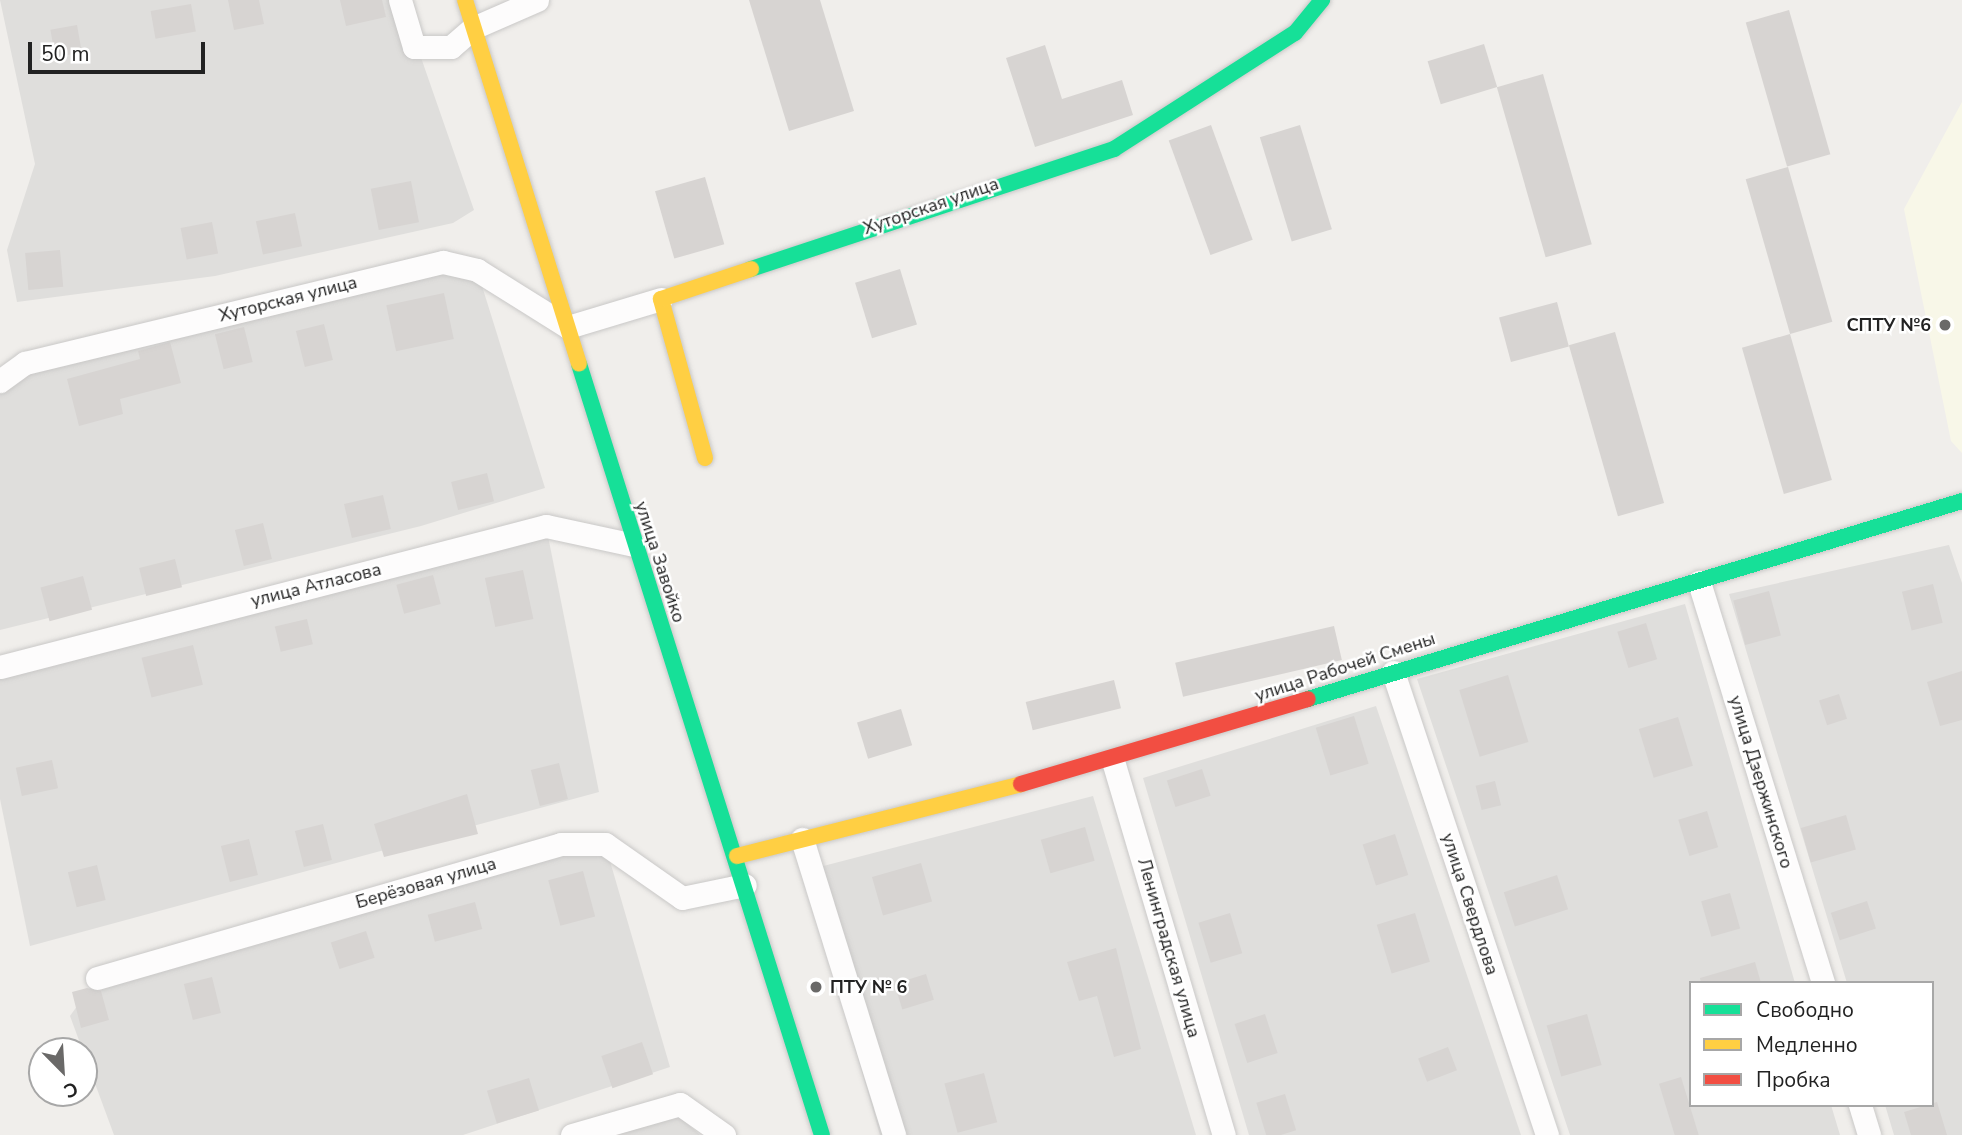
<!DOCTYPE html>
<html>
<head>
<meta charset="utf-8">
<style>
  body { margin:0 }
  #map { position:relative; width:1962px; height:1135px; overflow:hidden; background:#f0eeeb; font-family:"Nunito Sans",sans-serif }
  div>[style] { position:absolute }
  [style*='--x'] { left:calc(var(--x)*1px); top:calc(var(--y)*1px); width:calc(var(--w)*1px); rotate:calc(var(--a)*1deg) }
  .residential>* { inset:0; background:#dfdedc }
  .education>* { inset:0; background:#f8f7e8 }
  .building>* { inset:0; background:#d7d4d2; transform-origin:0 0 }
  .roads { filter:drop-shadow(0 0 2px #c9c8c7) drop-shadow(0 0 2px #c9c8c7) }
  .street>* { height:23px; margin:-11.5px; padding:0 11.5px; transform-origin:11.5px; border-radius:11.5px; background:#fdfcfc }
  .fast>* { height:16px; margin:-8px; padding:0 8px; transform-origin:8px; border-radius:8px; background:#16e098 }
  .slow>* { height:16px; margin:-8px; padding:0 8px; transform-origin:8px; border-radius:8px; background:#ffcf43 }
  .jam>* { height:16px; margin:-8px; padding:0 8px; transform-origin:8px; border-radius:8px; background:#f24e42 }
  .dots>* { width:19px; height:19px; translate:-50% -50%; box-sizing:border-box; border:4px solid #fff; border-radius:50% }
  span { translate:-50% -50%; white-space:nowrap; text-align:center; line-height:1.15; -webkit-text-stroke:5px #fff; paint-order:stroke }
  .street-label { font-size:18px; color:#222 }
  .poi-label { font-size:18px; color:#222; font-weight:700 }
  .right { translate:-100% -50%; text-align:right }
  .left { translate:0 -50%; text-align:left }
  .legend { position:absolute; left:1689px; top:981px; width:245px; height:126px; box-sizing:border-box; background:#fff; border:2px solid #a7a7a7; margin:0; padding:9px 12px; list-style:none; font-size:21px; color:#222 }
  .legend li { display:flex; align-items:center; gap:14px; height:35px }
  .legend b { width:35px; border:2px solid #a7a7a7 }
  .north { position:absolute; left:28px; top:1037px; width:70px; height:70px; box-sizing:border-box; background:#fff; border:2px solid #a7a7a7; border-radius:50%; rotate:156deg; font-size:19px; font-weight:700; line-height:28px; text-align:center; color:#222 }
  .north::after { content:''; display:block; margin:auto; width:24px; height:32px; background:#6a6968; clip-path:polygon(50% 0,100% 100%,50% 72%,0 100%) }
  .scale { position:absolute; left:28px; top:42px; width:177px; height:32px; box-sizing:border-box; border:4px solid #222; border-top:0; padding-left:9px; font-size:21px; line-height:24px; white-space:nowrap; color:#222; -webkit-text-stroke:5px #fff; paint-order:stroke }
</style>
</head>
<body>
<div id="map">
  <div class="residential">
    <i style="clip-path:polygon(0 0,401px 0,474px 210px,453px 223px,215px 276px,17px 302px,7px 250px,35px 164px)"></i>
    <i style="clip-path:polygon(443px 262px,477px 270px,545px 488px,421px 526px,0 630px,0 381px)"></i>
    <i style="clip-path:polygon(546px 526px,599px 792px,30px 946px,0 799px,0 667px)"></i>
    <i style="clip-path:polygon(1949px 545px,1962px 583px,1962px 1135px,1894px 1135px,1885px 1105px,1932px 1105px,1932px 983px,1847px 983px,1729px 594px)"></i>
    <i style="clip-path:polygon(1685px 604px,1795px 983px,1691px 983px,1691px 1105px,1831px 1105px,1840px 1135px,1570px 1135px,1417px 679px)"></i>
    <i style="clip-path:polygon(1376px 706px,1521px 1135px,1249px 1135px,1143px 778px)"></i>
    <i style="clip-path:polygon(1093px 796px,1196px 1135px,880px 1135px,804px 871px)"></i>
    <i style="clip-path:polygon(605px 844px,670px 1067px,463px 1135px,114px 1135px,70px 1016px,97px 978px)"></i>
    <i style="clip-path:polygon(667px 1106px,700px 1135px,587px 1135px)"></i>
  </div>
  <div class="education">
    <i style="clip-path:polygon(1962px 102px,1962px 453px,1951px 441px,1904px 209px)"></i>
  </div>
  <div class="building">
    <i style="clip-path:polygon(228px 0,259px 0,264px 24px,234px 30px)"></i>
    <i style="clip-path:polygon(340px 0,382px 0,386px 17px,346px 26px)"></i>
    <i style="clip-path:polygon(749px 0,820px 0,854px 111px,789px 131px)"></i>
    <i style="left:191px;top:4px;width:28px;height:41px;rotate:80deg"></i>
    <i style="left:1789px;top:10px;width:150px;height:45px;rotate:74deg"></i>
    <i style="left:77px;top:25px;width:28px;height:27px;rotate:80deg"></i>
    <i style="left:1484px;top:44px;width:45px;height:59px;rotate:73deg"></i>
    <i style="clip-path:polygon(1045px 45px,1062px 99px,1122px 80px,1133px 115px,1035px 147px,1006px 58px)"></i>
    <i style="left:1543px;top:74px;width:177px;height:48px;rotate:74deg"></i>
    <i style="left:1211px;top:125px;width:122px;height:45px;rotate:70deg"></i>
    <i style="left:1300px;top:125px;width:109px;height:42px;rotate:73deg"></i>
    <i style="left:1788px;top:167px;width:161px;height:44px;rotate:74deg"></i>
    <i style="left:705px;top:177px;width:70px;height:52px;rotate:74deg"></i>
    <i style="left:411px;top:181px;width:42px;height:41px;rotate:79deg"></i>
    <i style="left:295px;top:213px;width:34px;height:40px;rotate:78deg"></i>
    <i style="left:212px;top:222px;width:32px;height:32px;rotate:79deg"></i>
    <i style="left:60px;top:250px;width:37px;height:35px;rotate:85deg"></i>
    <i style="left:900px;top:269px;width:58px;height:47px;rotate:73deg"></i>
    <i style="left:444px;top:293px;width:47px;height:59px;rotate:78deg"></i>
    <i style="left:1557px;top:302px;width:46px;height:60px;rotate:75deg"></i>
    <i style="left:324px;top:324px;width:37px;height:29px;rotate:76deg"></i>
    <i style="left:244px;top:327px;width:36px;height:30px;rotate:76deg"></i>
    <i style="left:1615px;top:332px;width:178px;height:48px;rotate:74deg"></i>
    <i style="left:1790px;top:334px;width:152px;height:50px;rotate:74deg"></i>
    <i style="clip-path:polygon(170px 342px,181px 383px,120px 399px,123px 414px,79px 426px,67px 379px,140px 359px,138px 351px)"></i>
    <i style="left:487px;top:473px;width:29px;height:37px;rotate:76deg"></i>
    <i style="left:383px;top:495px;width:35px;height:40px;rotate:77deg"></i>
    <i style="left:263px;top:523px;width:37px;height:29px;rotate:76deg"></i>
    <i style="left:175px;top:559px;width:29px;height:37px;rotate:76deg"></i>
    <i style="left:523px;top:570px;width:50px;height:39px;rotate:78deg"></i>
    <i style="left:433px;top:575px;width:30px;height:38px;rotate:75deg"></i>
    <i style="left:83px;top:576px;width:35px;height:44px;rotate:75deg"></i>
    <i style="left:1933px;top:584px;width:40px;height:32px;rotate:76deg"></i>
    <i style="left:1769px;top:591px;width:46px;height:37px;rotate:75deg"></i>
    <i style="left:307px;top:619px;width:26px;height:33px;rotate:77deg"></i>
    <i style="left:1646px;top:623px;width:38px;height:30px;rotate:73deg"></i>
    <i style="left:1334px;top:626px;width:35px;height:163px;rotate:77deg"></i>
    <i style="left:193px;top:645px;width:41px;height:53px;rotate:76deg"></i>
    <i style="clip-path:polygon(1962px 671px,1962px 720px,1940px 726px,1927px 682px)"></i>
    <i style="left:1508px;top:675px;width:70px;height:51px;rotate:73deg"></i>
    <i style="left:1114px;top:680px;width:29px;height:91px;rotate:76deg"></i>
    <i style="left:1839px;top:694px;width:26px;height:21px;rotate:72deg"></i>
    <i style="left:901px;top:709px;width:38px;height:46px;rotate:73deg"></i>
    <i style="left:1354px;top:716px;width:50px;height:40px;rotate:73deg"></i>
    <i style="left:1678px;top:717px;width:51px;height:41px;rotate:73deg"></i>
    <i style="left:52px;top:760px;width:29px;height:37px;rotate:78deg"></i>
    <i style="left:559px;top:763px;width:37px;height:29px;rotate:76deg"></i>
    <i style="left:1202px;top:769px;width:28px;height:37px;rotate:72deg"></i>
    <i style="left:1495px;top:781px;width:25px;height:20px;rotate:76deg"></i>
    <i style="clip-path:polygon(467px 794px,478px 834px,384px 857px,374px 824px)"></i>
    <i style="left:1707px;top:811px;width:38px;height:30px;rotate:73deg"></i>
    <i style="left:1846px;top:815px;width:36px;height:47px;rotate:74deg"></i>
    <i style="left:323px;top:824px;width:37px;height:29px;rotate:76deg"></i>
    <i style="left:1085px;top:827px;width:35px;height:46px;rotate:74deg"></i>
    <i style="left:1395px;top:834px;width:43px;height:34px;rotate:72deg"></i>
    <i style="left:249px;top:839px;width:37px;height:29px;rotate:76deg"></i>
    <i style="left:921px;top:863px;width:40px;height:51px;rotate:74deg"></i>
    <i style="left:97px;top:865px;width:36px;height:30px;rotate:76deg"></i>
    <i style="left:583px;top:871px;width:47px;height:36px;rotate:75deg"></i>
    <i style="left:1557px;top:875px;width:36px;height:56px;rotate:72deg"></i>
    <i style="left:1730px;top:893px;width:37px;height:30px;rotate:74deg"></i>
    <i style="left:1867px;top:901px;width:29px;height:38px;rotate:72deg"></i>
    <i style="left:475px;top:902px;width:28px;height:49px;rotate:75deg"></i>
    <i style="left:1230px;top:913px;width:42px;height:33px;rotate:73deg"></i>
    <i style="left:1415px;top:913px;width:51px;height:40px;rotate:73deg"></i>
    <i style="left:366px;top:931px;width:28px;height:37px;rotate:72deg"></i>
    <i style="clip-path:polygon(1116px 948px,1141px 1049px,1114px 1057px,1097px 996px,1079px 1001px,1067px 962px)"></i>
    <i style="clip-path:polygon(1755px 962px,1761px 983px,1701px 983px,1700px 978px)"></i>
    <i style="left:926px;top:974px;width:27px;height:33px;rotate:73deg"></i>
    <i style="left:212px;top:977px;width:37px;height:29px;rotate:76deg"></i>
    <i style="clip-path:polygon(87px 988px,101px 991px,109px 1020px,81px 1028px,72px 992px)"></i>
    <i style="left:1265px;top:1014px;width:41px;height:32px;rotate:72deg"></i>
    <i style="left:1587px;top:1014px;width:53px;height:42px;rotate:74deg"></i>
    <i style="left:642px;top:1042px;width:34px;height:43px;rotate:71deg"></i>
    <i style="left:1448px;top:1047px;width:25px;height:32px;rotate:69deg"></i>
    <i style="left:984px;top:1073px;width:51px;height:41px;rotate:75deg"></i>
    <i style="left:1681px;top:1077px;width:61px;height:23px;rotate:73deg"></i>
    <i style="left:529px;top:1078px;width:34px;height:44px;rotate:73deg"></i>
    <i style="left:1285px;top:1094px;width:38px;height:30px;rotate:73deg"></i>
    <i style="clip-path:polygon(1937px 1102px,1947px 1135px,1911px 1135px,1904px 1112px)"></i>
  </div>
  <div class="roads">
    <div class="street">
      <i style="--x:400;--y:0;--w:49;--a:73.4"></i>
      <i style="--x:414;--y:47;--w:37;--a:0"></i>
      <i style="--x:451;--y:47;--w:29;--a:-41"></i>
      <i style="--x:473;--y:28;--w:70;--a:-23.6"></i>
      <i style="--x:0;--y:381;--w:31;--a:-36"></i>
      <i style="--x:25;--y:363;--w:430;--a:-13.6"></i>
      <i style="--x:443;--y:262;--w:35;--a:13"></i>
      <i style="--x:477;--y:270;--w:107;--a:32.1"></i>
      <i style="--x:568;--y:327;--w:97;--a:-16.8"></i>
      <i style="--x:1699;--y:582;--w:420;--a:72.8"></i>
      <i style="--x:0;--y:667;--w:564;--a:-14.48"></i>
      <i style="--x:546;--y:526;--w:90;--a:12.2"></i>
      <i style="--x:1393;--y:672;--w:488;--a:71.6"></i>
      <i style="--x:1113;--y:761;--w:390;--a:73.5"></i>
      <i style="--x:802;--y:839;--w:310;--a:72.7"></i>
      <i style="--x:97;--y:978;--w:483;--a:-16.1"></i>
      <i style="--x:561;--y:844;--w:44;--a:0"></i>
      <i style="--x:605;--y:844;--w:94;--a:35"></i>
      <i style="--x:682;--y:898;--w:64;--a:-11.7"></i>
      <i style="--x:1860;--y:1105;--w:31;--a:73"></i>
      <i style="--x:572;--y:1135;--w:112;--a:-16"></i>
      <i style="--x:680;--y:1104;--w:54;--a:35.2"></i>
    </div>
    <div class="fast">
      <i style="--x:751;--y:269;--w:382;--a:-18.3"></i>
      <i style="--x:1114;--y:149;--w:215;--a:-32.7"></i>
      <i style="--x:1295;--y:33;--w:43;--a:-50.7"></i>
      <i style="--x:579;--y:364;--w:808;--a:72.51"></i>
      <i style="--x:1308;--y:699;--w:683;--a:-16.84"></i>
    </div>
    <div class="slow">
      <i style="--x:465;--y:0;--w:381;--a:72.6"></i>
      <i style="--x:705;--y:458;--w:165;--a:-105.5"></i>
      <i style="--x:661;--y:299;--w:95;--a:-18.4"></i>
      <i style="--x:737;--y:856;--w:293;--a:-14.2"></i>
    </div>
    <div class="jam">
      <i style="--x:1021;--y:784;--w:299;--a:-16.5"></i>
    </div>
  </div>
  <div class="dots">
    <i style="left:1945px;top:325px;background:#6a6968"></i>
    <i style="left:816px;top:987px;background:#6a6968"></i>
  </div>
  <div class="street-label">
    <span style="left:931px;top:206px;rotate:-19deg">Хуторская улица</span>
    <span style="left:288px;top:299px;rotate:-14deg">Хуторская улица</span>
    <span style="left:660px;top:562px;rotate:72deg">улица Завойко</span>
    <span style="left:316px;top:585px;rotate:-14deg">улица Атласова</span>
    <span style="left:1345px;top:667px;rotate:-18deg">улица Рабочей Смены</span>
    <span style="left:1761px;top:782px;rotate:73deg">улица Дзержинского</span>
    <span style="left:426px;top:883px;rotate:-16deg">Берёзовая улица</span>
    <span style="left:1470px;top:904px;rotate:72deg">улица Свердлова</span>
    <span style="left:1169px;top:948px;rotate:74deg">Ленинградская улица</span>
  </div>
  <div class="poi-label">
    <span class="right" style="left:1931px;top:325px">СПТУ №6</span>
    <span class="left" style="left:830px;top:987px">ПТУ № 6</span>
  </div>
  <ul class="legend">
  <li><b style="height:9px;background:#16e098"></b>Свободно</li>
  <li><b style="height:9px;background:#ffcf43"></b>Медленно</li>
  <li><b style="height:9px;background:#f24e42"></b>Пробка</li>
  </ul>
  <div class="north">С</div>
  <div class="scale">50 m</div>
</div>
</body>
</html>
